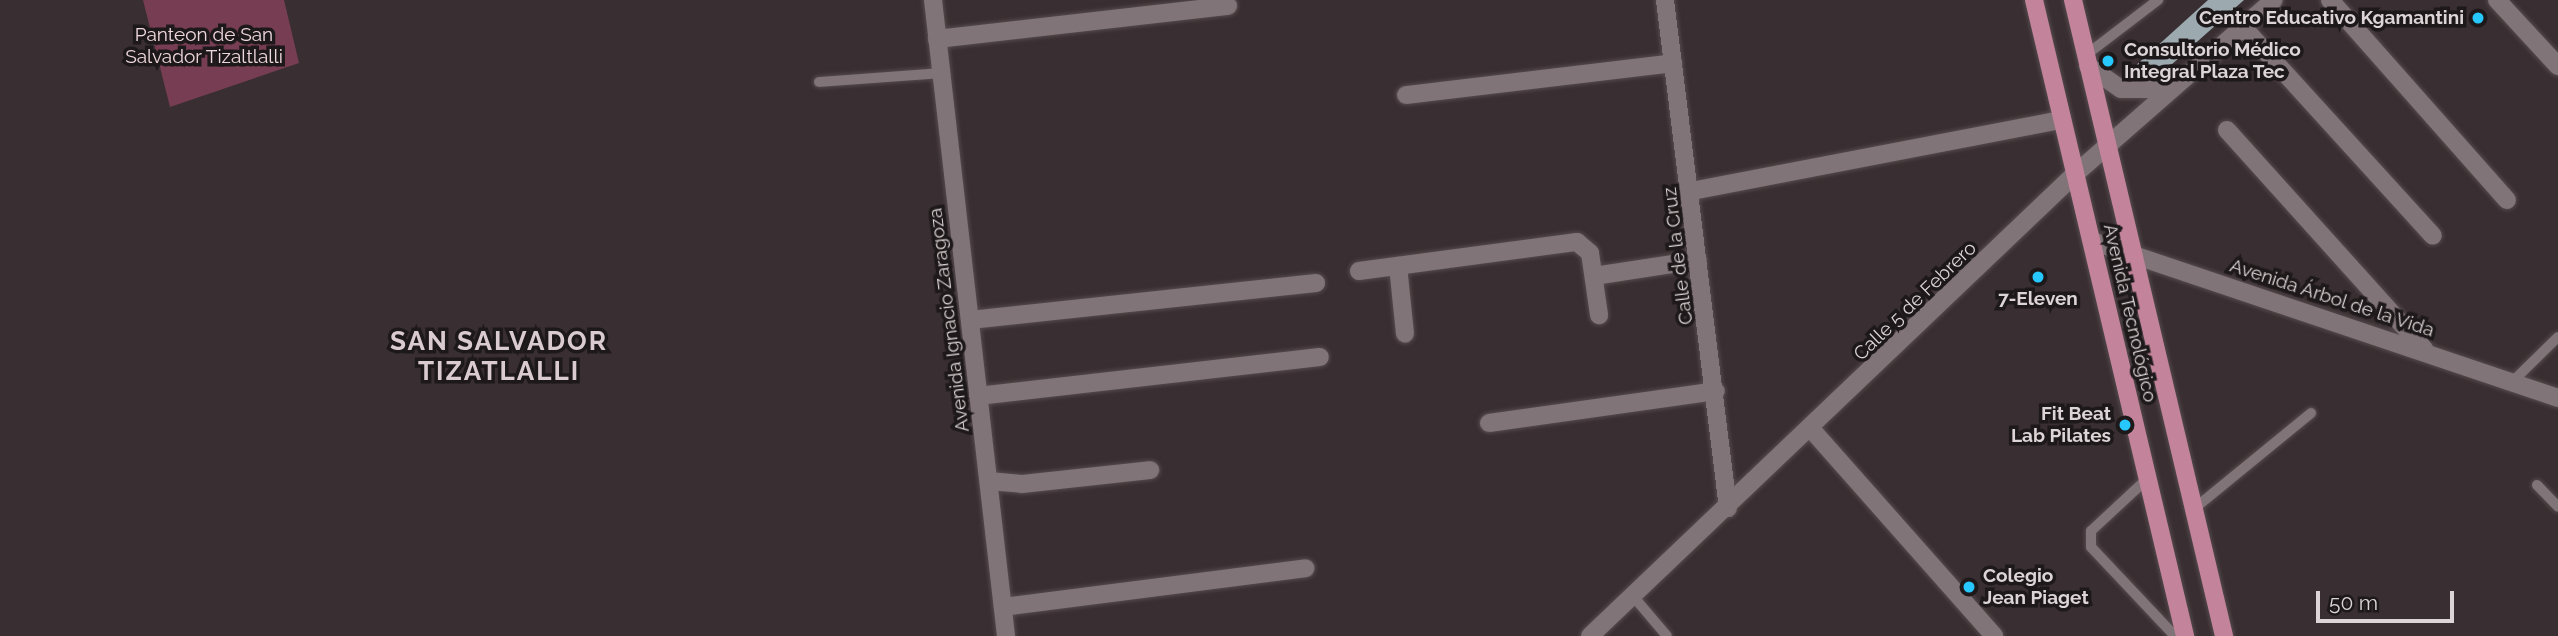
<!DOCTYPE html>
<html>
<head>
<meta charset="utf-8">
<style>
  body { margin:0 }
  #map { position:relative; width:2558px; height:636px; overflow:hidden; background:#392e31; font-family:Raleway,sans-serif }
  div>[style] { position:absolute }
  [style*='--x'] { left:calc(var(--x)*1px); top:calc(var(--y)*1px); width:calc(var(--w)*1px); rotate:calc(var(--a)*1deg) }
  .green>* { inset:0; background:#773e53 }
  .building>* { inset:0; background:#9ca9af }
  .roads { filter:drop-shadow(0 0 2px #554b4e) drop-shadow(0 0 2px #554b4e) }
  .lane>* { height:10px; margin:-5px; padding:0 5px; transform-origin:5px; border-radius:5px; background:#817478 }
  .street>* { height:18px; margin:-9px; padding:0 9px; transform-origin:9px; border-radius:9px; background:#817478 }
  .primary>* { height:18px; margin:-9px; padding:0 9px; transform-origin:9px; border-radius:9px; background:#c3849b }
  .dots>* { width:19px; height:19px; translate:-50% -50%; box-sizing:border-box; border:4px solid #1d1819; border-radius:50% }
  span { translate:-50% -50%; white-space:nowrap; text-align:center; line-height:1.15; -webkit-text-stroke:7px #1d1819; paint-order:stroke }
  .poi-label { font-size:19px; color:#dcd4d6; font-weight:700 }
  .right { translate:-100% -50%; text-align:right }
  .left { translate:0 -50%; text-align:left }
  .park-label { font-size:19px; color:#efd7de }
  .street-label { font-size:19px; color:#dcd4d6 }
  .district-label { font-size:26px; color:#dacbd0; font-weight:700; letter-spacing:2px }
  .scale { position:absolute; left:2316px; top:591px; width:138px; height:32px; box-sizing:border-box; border:4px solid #dcd4d6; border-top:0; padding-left:9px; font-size:21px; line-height:24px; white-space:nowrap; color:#dcd4d6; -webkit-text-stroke:5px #1d1819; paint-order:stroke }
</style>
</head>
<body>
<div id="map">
  <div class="green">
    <i style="clip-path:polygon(143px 0,284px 0,299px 63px,170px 107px)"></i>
  </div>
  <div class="building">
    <i style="clip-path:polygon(2208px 0,2244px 0,2171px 65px,2133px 68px)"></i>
  </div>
  <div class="roads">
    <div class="lane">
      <i style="--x:2086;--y:55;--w:91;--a:-37.4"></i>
      <i style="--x:819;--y:82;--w:122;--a:-4.2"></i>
      <i style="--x:2512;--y:382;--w:64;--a:-44.4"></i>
      <i style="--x:2148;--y:478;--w:78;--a:137.1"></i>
      <i style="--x:2091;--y:531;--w:16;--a:90"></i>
      <i style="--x:2091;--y:547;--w:122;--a:46.7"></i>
      <i style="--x:2537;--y:485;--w:30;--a:46"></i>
      <i style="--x:2195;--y:508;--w:150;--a:-39.3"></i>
      <i style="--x:1633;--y:596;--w:52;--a:49.6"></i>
    </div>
    <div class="street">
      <i style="--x:933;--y:0;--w:640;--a:83.45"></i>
      <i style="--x:1665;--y:0;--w:512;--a:82.93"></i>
      <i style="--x:2330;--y:0;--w:267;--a:48.5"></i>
      <i style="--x:2497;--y:0;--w:90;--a:47.3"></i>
      <i style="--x:2243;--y:27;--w:282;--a:47.7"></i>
      <i style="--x:937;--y:39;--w:293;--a:-6.5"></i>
      <i style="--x:2088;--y:66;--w:40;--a:34.9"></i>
      <i style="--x:2121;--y:89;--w:51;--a:0"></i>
      <i style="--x:1406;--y:95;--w:269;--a:-6.8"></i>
      <i style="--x:2227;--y:130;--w:295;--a:48"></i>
      <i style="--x:1692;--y:191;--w:377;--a:-10.9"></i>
      <i style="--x:2092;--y:241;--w:492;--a:18.6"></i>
      <i style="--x:1398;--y:266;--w:68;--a:84.1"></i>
      <i style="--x:1359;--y:271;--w:220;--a:-7.6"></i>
      <i style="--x:1577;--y:242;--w:17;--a:40"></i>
      <i style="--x:1590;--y:253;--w:63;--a:81.7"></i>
      <i style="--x:1594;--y:276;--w:105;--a:-8.7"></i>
      <i style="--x:970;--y:320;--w:348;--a:-6.1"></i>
      <i style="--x:978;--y:396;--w:344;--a:-6.5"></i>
      <i style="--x:1489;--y:423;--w:229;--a:-8"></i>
      <i style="--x:1812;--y:430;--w:275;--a:48.5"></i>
      <i style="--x:989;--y:481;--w:33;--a:5"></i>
      <i style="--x:1022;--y:484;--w:129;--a:-6.2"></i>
      <i style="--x:1003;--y:607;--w:305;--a:-7.3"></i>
      <i style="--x:1590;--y:636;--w:670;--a:-43.61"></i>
      <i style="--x:2075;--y:174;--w:264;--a:-41.2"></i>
    </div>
    <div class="primary">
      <i style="--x:2034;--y:0;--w:654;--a:76.64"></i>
      <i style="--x:2073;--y:0;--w:654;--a:76.64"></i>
    </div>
  </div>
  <div class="dots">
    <i style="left:2478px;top:18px;background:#27c8ff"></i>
    <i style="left:2108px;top:61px;background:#27c8ff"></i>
    <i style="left:2038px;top:277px;background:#27c8ff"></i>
    <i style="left:2125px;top:425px;background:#27c8ff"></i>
    <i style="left:1969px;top:587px;background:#27c8ff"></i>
  </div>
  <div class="poi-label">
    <span class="right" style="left:2464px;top:18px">Centro Educativo Kgamantini</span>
    <span class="left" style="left:2124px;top:61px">Consultorio Médico<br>Integral Plaza Tec</span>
    <span style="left:2038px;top:299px">7-Eleven</span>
    <span class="right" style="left:2111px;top:425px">Fit Beat<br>Lab Pilates</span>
    <span class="left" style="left:1983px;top:587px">Colegio<br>Jean Piaget</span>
  </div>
  <div class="park-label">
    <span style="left:204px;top:46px">Panteon de San<br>Salvador Tizaltlalli</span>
  </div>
  <div class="street-label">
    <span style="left:1678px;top:256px;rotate:-97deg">Calle de la Cruz</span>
    <span style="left:2332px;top:298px;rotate:18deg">Avenida Árbol de la Vida</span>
    <span style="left:1915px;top:301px;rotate:-44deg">Calle 5 de Febrero</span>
    <span style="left:2130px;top:313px;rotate:77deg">Avenida Tecnológico</span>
    <span style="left:949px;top:320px;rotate:-97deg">Avenida Ignacio Zaragoza</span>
  </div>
  <div class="district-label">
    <span style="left:499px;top:357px">SAN SALVADOR<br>TIZATLALLI</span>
  </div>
  <div class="scale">50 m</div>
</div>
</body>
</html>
